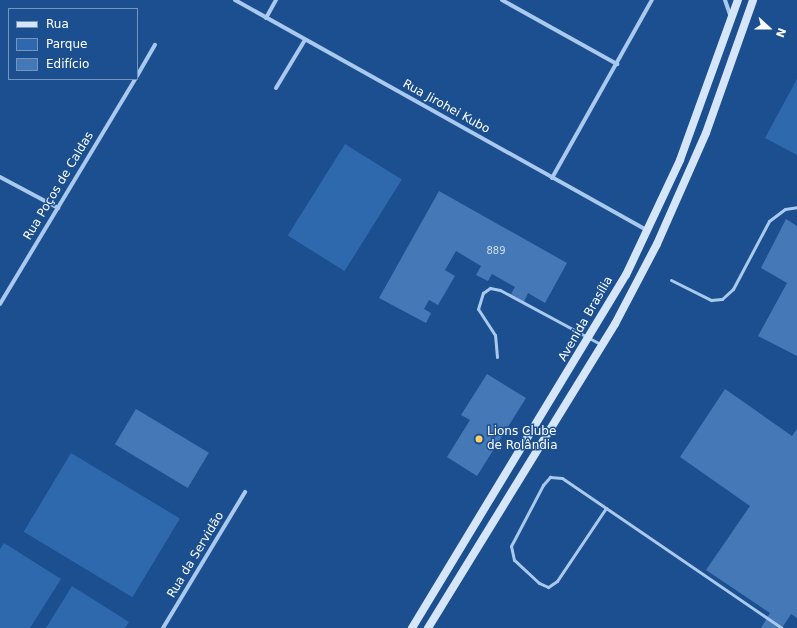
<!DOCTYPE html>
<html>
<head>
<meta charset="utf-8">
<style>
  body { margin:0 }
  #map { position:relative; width:797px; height:628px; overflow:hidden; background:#1b4f8f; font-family:"DejaVu Sans",sans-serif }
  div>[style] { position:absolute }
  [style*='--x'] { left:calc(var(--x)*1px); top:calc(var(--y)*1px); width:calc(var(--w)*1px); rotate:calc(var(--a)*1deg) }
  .green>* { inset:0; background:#2e69ad; transform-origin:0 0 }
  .building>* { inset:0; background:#4478b7; transform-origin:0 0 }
  .lane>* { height:3px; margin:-1.5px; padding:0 1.5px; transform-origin:1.5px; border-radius:1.5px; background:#a9c9ee }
  .street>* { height:4px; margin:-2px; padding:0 2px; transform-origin:2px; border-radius:2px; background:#a9c9ee }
  .secondary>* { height:8px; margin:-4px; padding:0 4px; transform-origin:4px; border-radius:4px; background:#d6e6fa }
  .dots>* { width:11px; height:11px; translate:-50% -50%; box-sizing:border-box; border:2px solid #1b4f8f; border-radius:50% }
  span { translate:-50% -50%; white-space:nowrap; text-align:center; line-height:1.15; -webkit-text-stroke:3px #1b4f8f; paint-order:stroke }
  .number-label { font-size:10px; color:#d0dded }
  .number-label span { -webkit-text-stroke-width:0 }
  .street-label { font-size:12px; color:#fff }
  .poi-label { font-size:12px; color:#fff }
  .left { translate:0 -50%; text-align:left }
  .legend { position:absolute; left:8px; top:8px; width:130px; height:72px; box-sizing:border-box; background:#1b4f8f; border:1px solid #7695bc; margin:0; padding:5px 7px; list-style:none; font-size:12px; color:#fff }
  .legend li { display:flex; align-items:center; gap:8px; height:20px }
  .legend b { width:20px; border:1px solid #7695bc }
  .north { position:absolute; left:749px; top:8px; width:40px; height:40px; -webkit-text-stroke:3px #1b4f8f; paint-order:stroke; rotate:111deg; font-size:11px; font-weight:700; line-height:16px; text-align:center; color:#fff }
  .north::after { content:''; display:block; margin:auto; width:14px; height:18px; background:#fff; clip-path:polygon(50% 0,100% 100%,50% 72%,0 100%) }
</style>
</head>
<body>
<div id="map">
  <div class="green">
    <i style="clip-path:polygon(797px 79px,797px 155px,765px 138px)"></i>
    <i style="left:345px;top:144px;width:67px;height:108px;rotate:32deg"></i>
    <i style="left:71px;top:453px;width:127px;height:92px;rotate:31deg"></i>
    <i style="clip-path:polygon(4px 543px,61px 579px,30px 628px,0 628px,0 549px)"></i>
    <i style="clip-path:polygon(72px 586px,129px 622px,125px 628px,46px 628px)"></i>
  </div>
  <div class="building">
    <i style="clip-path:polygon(439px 191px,567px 263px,545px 303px,528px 293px,524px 302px,511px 294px,515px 287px,492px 274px,488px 281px,476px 275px,481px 266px,456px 251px,445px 270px,455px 276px,438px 305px,429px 300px,424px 309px,431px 313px,426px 323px,379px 298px)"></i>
    <i style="clip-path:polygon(786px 219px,797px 226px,797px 356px,758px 336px,787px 283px,761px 268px)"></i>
    <i style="clip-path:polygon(487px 374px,526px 398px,477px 476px,447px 457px,470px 420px,461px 415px)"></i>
    <i style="clip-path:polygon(725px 389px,792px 436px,797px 429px,797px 618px,791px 614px,782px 628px,761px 628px,770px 613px,706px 570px,750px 506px,680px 457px)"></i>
    <i style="left:136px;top:409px;width:85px;height:41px;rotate:31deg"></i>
  </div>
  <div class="lane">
    <i style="--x:671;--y:280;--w:45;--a:26.6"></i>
    <i style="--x:711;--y:300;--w:11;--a:-5"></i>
    <i style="--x:722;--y:299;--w:15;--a:-42"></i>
    <i style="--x:733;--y:289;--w:77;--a:-62.1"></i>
    <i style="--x:769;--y:221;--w:20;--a:-37"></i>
    <i style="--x:785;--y:209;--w:12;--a:-9"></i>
    <i style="--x:497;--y:357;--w:22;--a:-95"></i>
    <i style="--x:495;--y:335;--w:31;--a:-123"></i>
    <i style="--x:478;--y:309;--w:17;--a:-73"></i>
    <i style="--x:483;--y:293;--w:9;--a:-36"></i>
    <i style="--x:490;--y:288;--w:10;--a:11"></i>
    <i style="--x:500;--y:290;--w:116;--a:28.3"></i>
    <i style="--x:606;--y:508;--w:88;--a:123.9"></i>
    <i style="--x:557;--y:581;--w:11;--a:146"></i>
    <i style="--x:548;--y:587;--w:10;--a:-156"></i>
    <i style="--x:539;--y:583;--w:34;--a:-137"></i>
    <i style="--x:514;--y:560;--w:14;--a:-102"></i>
    <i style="--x:511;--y:546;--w:69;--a:-62.3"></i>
    <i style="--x:543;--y:485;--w:11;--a:-49"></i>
    <i style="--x:550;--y:477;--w:12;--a:5"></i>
    <i style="--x:562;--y:478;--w:266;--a:34.3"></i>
  </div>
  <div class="street">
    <i style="--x:235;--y:0;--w:473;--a:29.2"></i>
    <i style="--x:502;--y:0;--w:132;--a:29.1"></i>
    <i style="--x:725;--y:0;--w:18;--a:71"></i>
    <i style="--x:266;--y:18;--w:21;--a:-61"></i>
    <i style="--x:137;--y:76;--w:36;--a:-60"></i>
    <i style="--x:276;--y:88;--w:56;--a:-58.9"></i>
    <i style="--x:0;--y:177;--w:66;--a:28.1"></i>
    <i style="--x:552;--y:178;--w:204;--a:-60.7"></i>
    <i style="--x:0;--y:304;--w:262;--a:-59"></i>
    <i style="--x:163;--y:628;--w:159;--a:-58.9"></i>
  </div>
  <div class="secondary">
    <i style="--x:412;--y:628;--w:413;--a:-58.8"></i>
    <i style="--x:626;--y:275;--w:127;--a:-64.8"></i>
    <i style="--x:680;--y:160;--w:170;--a:-70.1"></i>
    <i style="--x:428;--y:628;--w:357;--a:-58.4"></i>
    <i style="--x:615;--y:324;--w:90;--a:-62.3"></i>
    <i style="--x:657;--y:244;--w:121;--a:-66.2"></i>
    <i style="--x:706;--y:133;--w:141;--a:-70.5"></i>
  </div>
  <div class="dots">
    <i style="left:479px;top:439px;background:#ffd166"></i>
  </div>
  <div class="number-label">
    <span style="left:496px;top:251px">889</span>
  </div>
  <div class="street-label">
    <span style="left:446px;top:107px;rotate:29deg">Rua Jirohei Kubo</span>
    <span style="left:59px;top:186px;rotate:-59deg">Rua Poços de Caldas</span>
    <span style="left:586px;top:319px;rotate:-60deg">Avenida Brasília</span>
    <span style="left:196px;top:555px;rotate:-59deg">Rua da Servidão</span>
  </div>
  <div class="poi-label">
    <span class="left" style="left:487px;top:439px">Lions Clube<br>de Rolândia</span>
  </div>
  <ul class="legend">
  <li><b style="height:5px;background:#d6e6fa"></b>Rua</li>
  <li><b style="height:11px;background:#2e69ad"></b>Parque</li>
  <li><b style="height:11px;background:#4478b7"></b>Edifício</li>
  </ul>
  <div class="north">N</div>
</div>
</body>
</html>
